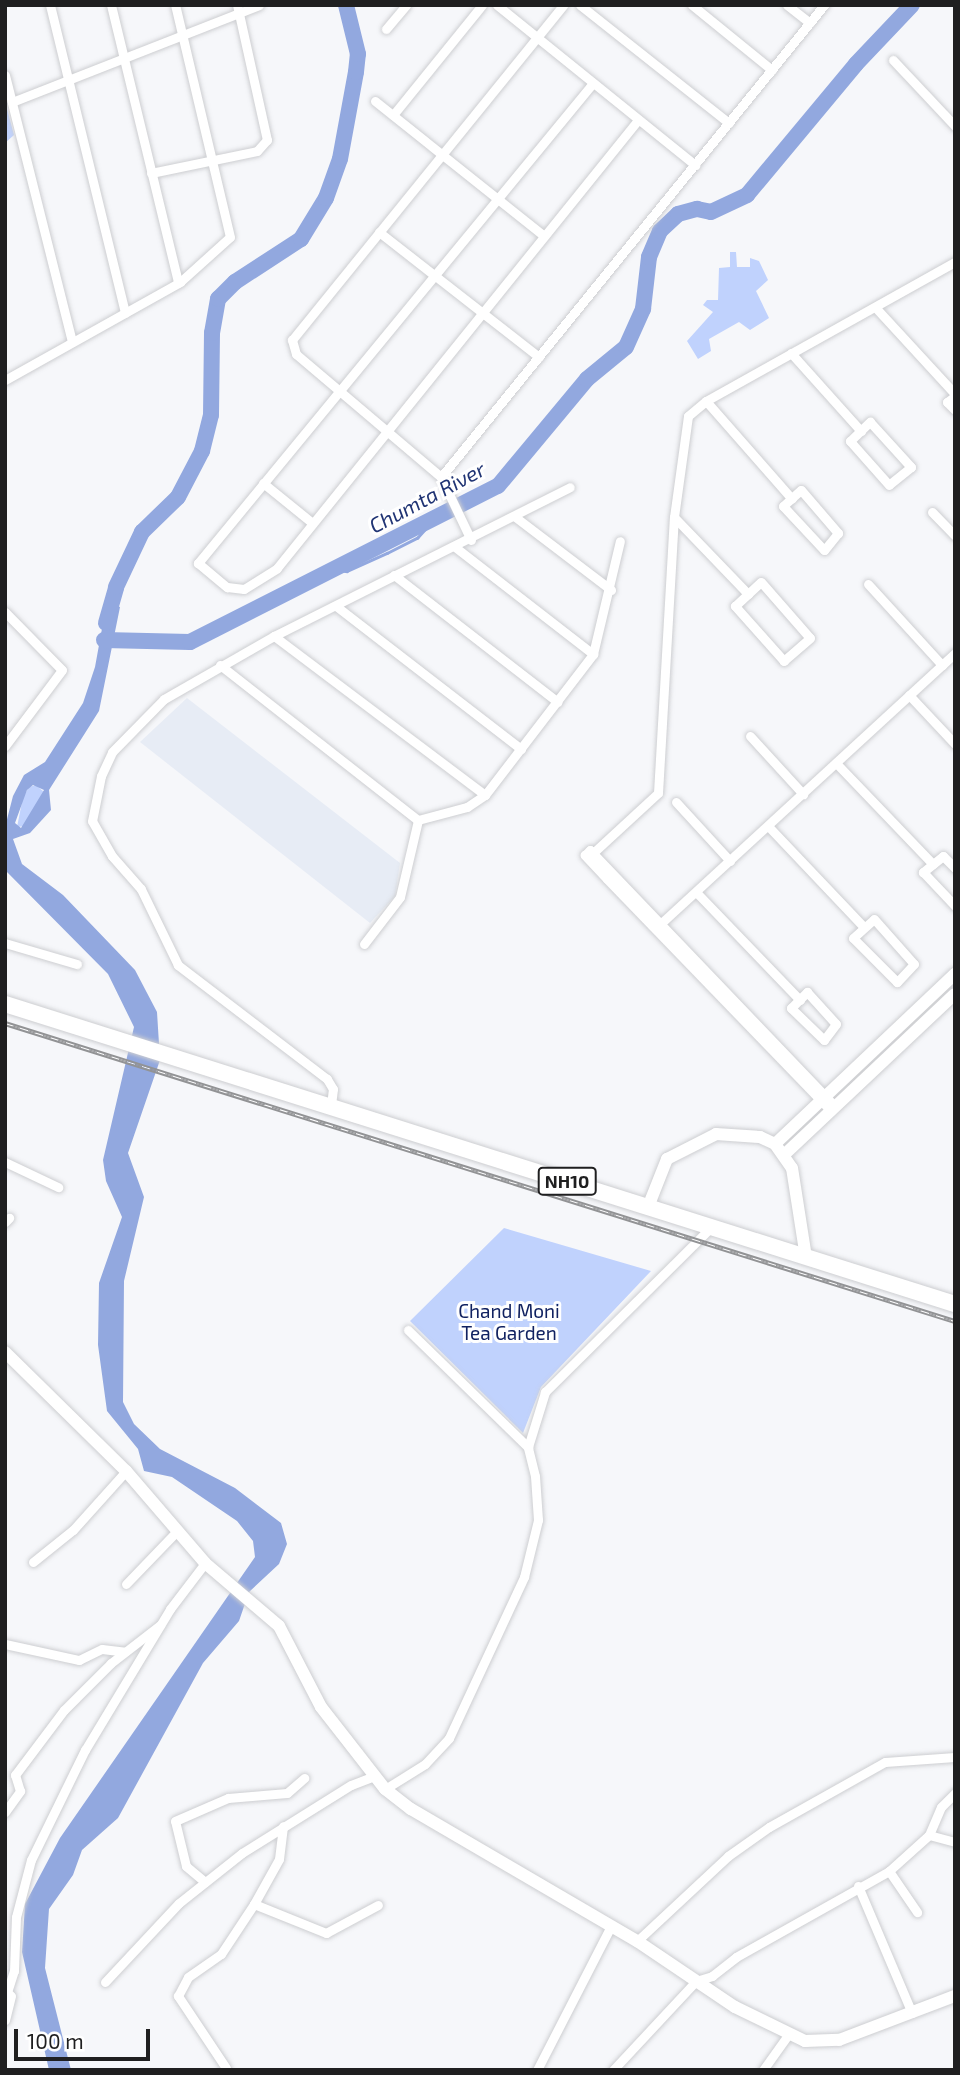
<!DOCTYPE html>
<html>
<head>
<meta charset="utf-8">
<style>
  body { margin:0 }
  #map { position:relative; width:960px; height:2075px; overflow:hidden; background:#f6f7fa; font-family:"Exo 2",sans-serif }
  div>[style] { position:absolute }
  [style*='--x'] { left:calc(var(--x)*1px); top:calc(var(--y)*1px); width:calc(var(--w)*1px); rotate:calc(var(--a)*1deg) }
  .built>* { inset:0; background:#e7ecf5 }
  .green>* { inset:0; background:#c0d2fd }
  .water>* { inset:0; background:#92a8df }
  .stream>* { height:2.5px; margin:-1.25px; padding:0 1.25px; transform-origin:1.25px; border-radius:1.25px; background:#92a8df }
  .river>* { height:16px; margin:-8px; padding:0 8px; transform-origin:8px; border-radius:8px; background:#92a8df }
  .roads { filter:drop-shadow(0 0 2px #cdced1) drop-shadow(0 0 2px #cdced1) }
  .street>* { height:9px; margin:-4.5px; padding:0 4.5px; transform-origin:4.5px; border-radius:4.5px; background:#fff }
  .secondary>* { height:12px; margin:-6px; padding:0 6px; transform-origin:6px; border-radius:6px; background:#fff }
  .highway>* { height:16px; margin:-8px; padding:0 8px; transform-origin:8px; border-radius:8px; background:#fff }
  .rail>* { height:5px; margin-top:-2.5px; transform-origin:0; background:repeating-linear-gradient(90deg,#fff 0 8px,#929395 0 16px); box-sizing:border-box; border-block:2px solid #929395 }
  span { translate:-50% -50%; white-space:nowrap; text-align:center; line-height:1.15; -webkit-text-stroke:6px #fff; paint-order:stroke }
  .shield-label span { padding:2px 5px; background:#fff; border:2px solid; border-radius:5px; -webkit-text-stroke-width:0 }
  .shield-label { font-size:18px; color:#1f1f20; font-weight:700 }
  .park-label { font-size:19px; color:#112261 }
  .water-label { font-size:21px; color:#203474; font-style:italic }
  .frame { position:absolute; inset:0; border:7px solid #1f1f20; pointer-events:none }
  .scale { position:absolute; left:14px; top:2029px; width:136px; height:32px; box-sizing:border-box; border:4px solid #1f1f20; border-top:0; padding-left:9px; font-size:21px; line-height:24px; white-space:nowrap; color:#1f1f20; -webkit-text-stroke:5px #fff; paint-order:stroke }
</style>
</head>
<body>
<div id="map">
  <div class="built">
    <i style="clip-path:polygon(187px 698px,400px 863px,395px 896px,370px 923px,140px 742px)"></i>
  </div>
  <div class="green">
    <i style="clip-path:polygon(5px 101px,14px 135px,5px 143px)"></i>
    <i style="clip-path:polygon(730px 252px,736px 252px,737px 267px,750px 267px,750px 258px,759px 261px,768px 280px,756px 291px,769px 318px,750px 330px,739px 322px,709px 339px,711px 351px,698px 359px,687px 341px,713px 312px,703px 305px,707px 300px,718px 300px,719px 268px,730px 267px)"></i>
    <i style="clip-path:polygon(36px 785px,44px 792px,26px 826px,17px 827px,23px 797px,29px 787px)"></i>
    <i style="clip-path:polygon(504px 1228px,651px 1271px,541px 1387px,523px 1433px,410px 1321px)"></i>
  </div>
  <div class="water">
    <i style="clip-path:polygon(evenodd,107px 601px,120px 607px,99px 711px,49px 790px,51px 810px,30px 833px,13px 839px,22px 864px,63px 895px,135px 970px,157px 1012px,160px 1060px,128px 1153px,144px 1197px,124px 1281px,123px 1402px,134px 1424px,160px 1449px,235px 1488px,281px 1523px,287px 1544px,279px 1564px,249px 1592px,239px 1621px,203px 1663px,118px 1818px,82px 1850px,73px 1875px,49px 1909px,45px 1968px,71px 2070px,49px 2070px,22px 1952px,25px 1904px,60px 1838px,255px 1557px,253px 1541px,237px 1521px,172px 1477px,144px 1471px,138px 1449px,107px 1411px,98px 1345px,99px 1283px,122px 1217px,106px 1181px,103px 1160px,134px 1027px,108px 974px,5px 870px,5px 827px,13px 796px,24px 775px,45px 762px,83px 703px,95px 667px,107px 601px,33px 785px,44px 790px,21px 828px,15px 823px,27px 790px,33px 785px)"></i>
  </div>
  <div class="stream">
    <i style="--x:332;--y:569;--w:15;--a:8"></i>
    <i style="--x:347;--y:571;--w:44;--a:-24.2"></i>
    <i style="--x:387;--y:553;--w:34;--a:-27"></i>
    <i style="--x:417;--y:538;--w:24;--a:-48"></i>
  </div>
  <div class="river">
    <i style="--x:106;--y:623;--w:37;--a:-74"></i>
    <i style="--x:116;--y:587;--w:61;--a:-64.7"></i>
    <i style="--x:142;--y:532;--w:50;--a:-44.2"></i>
    <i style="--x:178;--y:497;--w:52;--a:-62.4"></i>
    <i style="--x:202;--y:451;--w:37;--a:-76"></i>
    <i style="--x:211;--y:415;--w:82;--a:-89.3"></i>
    <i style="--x:212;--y:333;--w:35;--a:-80"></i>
    <i style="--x:218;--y:299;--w:24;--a:-45"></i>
    <i style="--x:235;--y:282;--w:79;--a:-33.1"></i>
    <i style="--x:301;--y:239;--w:48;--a:-58.6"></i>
    <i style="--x:326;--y:198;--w:41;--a:-70.3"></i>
    <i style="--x:340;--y:159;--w:88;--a:-79.6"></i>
    <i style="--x:356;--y:72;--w:18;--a:-84"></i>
    <i style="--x:358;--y:54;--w:50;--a:-103.8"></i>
    <i style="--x:104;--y:640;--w:86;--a:1.3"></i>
    <i style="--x:190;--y:642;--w:345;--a:-26.9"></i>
    <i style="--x:498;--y:486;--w:139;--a:-50.2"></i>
    <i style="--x:587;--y:379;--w:50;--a:-39.4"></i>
    <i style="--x:626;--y:347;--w:42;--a:-65.9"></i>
    <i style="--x:643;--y:309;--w:52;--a:-83.4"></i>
    <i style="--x:649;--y:257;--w:28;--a:-67"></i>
    <i style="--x:660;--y:231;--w:25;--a:-43"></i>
    <i style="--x:678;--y:214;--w:20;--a:-15"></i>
    <i style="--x:697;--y:209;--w:14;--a:12"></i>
    <i style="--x:711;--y:212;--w:40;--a:-25"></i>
    <i style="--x:747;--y:195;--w:170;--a:-50.2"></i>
    <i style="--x:856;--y:64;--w:81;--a:-46.5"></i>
  </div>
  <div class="roads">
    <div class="street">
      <i style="--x:50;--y:5;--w:317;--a:76.3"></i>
      <i style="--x:111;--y:5;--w:286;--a:76.4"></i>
      <i style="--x:497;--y:5;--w:255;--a:38.9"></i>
      <i style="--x:580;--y:5;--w:190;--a:38.4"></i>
      <i style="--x:692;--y:5;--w:103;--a:39.1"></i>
      <i style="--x:787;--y:5;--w:29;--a:38"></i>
      <i style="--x:386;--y:29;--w:31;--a:-50"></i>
      <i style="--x:893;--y:60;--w:91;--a:46.8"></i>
      <i style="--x:5;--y:75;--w:275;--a:75.9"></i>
      <i style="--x:593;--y:83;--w:622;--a:129.45"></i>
      <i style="--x:198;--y:563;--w:38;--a:40"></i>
      <i style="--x:227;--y:587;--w:17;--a:7"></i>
      <i style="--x:244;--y:589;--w:39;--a:-32"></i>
      <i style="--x:277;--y:568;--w:575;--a:-51.14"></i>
      <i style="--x:375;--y:101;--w:216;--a:38.6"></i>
      <i style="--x:12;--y:102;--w:265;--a:-21.4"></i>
      <i style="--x:393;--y:115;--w:141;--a:-51"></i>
      <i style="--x:151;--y:173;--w:108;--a:-11.7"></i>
      <i style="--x:257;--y:151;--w:15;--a:-48"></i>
      <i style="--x:267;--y:140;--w:138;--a:-102.5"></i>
      <i style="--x:379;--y:232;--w:203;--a:38"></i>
      <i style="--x:875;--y:307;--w:118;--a:47.4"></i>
      <i style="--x:791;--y:353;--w:105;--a:48.1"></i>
      <i style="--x:5;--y:380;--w:201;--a:-29.2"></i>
      <i style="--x:180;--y:282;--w:67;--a:-42"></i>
      <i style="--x:230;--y:237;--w:238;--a:-103.3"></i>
      <i style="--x:955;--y:396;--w:10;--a:143"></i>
      <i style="--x:947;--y:402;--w:11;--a:45"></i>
      <i style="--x:706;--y:401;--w:130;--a:48.7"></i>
      <i style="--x:870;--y:422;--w:61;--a:47.7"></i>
      <i style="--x:911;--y:467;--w:28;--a:141"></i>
      <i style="--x:889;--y:485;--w:59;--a:-131.6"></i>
      <i style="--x:850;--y:441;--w:28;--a:-44"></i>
      <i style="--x:441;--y:477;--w:608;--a:-50.94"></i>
      <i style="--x:263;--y:483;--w:62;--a:39.1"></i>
      <i style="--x:801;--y:490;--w:57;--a:49.3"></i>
      <i style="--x:838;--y:533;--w:22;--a:129"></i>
      <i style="--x:824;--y:550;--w:60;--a:-133"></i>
      <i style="--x:783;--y:506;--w:24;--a:-42"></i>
      <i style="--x:932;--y:512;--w:33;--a:46"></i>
      <i style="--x:514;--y:516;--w:122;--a:37.3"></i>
      <i style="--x:674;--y:517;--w:107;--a:46.1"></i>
      <i style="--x:471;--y:540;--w:70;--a:-115.5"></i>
      <i style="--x:441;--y:477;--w:190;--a:-139.7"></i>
      <i style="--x:296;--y:354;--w:15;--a:-106"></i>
      <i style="--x:292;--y:340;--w:431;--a:-51"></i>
      <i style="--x:455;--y:547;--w:175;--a:37.8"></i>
      <i style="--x:394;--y:575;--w:207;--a:37.8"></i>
      <i style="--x:761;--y:582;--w:74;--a:48.8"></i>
      <i style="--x:810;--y:638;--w:35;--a:139"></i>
      <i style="--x:784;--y:661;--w:74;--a:-131.7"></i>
      <i style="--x:735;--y:606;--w:35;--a:-43"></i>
      <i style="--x:868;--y:584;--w:110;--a:47.6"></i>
      <i style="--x:336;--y:606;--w:234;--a:37.7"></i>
      <i style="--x:5;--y:612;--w:81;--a:45.5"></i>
      <i style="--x:62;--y:670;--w:95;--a:126.9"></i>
      <i style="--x:274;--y:636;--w:264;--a:37"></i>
      <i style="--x:220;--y:665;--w:251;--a:38.1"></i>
      <i style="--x:909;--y:695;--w:67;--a:46.8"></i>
      <i style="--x:750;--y:736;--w:79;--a:47.6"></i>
      <i style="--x:836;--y:763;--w:140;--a:46.2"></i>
      <i style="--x:676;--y:802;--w:80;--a:47.5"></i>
      <i style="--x:418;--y:820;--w:51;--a:-14.9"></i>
      <i style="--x:467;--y:807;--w:22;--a:-34"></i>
      <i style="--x:485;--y:795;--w:178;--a:-52.5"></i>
      <i style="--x:593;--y:654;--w:116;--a:-76.6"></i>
      <i style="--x:768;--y:826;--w:139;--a:46.5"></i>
      <i style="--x:593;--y:853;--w:88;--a:-42.7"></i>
      <i style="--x:658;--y:793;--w:276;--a:-86.7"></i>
      <i style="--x:674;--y:517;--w:102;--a:-82.1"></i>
      <i style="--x:688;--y:416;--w:23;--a:-40"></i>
      <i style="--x:706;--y:401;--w:285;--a:-29.2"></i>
      <i style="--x:955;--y:868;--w:17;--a:-135"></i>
      <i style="--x:943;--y:856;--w:26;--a:141"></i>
      <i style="--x:923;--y:872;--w:47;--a:46.7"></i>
      <i style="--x:696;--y:892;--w:150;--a:46.1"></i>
      <i style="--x:874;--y:919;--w:60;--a:48.4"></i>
      <i style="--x:914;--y:964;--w:25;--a:133"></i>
      <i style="--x:897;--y:982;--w:62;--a:-135"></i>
      <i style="--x:853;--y:938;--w:28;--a:-42"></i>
      <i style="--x:657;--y:927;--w:405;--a:-42.6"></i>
      <i style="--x:5;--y:943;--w:75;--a:16.3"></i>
      <i style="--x:364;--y:944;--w:59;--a:-52.5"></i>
      <i style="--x:400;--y:897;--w:79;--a:-76.8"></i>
      <i style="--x:807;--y:992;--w:43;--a:47.8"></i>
      <i style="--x:836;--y:1024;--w:20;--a:127"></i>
      <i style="--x:824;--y:1040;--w:46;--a:-135.9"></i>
      <i style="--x:791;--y:1008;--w:23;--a:-45"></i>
      <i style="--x:331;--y:1105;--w:16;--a:-83"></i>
      <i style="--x:333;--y:1089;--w:12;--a:-121"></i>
      <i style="--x:327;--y:1079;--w:188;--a:-142.6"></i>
      <i style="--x:178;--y:965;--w:85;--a:-116"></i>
      <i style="--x:141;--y:889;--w:44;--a:-131.3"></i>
      <i style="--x:112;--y:856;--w:40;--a:-119.7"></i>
      <i style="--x:92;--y:821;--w:46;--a:-78.7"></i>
      <i style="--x:101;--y:776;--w:26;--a:-65"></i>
      <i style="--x:112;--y:752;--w:74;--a:-45.5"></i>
      <i style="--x:164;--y:699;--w:127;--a:-29.8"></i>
      <i style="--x:274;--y:636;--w:331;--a:-26.7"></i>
      <i style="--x:831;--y:1111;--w:322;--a:-134"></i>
      <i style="--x:607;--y:879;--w:33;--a:-133"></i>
      <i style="--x:585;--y:855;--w:7;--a:-45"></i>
      <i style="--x:590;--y:850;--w:354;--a:46.3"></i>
      <i style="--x:5;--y:1162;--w:59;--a:25.3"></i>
      <i style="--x:5;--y:1222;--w:6;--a:-45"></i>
      <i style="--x:408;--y:1330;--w:168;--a:44.3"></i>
      <i style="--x:33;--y:1562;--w:51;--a:-38.7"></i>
      <i style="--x:73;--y:1530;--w:79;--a:-48.1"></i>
      <i style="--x:126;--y:1584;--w:72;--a:-46.1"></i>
      <i style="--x:5;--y:1644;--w:76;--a:12.2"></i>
      <i style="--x:79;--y:1660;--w:25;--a:-26"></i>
      <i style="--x:102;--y:1649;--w:23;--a:7"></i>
      <i style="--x:385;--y:1789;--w:47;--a:-32"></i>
      <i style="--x:425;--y:1764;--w:35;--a:-47"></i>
      <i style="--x:449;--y:1738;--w:178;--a:-65"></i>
      <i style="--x:524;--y:1577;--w:59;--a:-76.2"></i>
      <i style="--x:538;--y:1520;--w:44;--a:-93.9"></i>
      <i style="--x:535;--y:1476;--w:30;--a:-104"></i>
      <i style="--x:528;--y:1447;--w:58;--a:-72.8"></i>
      <i style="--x:545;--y:1392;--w:234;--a:-44.8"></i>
      <i style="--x:5;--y:1812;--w:26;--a:-54"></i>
      <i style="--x:20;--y:1791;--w:17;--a:-107"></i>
      <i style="--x:15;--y:1775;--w:81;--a:-53"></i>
      <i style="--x:64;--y:1710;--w:66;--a:-45"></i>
      <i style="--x:111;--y:1663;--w:62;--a:-37.8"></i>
      <i style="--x:929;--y:1835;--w:27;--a:15"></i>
      <i style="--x:889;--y:1871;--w:50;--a:55.7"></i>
      <i style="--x:205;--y:1882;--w:25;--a:-140"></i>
      <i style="--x:186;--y:1866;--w:46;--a:-103.7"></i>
      <i style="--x:175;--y:1821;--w:58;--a:-23.5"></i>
      <i style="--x:228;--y:1798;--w:59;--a:-4.8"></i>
      <i style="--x:287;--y:1793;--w:23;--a:-41"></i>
      <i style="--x:858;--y:1886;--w:138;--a:67"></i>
      <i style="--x:254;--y:1904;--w:78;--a:21.9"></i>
      <i style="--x:326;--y:1933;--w:59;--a:-28.3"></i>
      <i style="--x:637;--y:1941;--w:125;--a:-43"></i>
      <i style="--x:728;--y:1856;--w:50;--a:-35.3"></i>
      <i style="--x:769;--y:1827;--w:133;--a:-29.3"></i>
      <i style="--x:885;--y:1762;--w:70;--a:-4.1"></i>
      <i style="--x:105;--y:1982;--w:108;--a:-46.9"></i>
      <i style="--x:179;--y:1903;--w:80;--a:-38.4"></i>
      <i style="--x:242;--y:1853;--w:128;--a:-32"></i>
      <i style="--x:351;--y:1785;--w:25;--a:-21"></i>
      <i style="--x:8;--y:1989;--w:19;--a:-72"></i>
      <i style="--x:14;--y:1971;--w:54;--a:-87.9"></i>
      <i style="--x:16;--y:1917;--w:59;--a:-75.3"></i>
      <i style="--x:31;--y:1860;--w:123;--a:-63.9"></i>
      <i style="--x:85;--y:1750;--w:165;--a:-58.9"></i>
      <i style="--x:170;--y:1609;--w:58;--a:-52.7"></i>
      <i style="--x:5;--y:1990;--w:8;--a:45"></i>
      <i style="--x:11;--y:1996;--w:25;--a:104"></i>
      <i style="--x:226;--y:2068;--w:87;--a:-123.7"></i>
      <i style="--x:178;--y:1996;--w:21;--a:-62"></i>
      <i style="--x:188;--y:1977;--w:40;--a:-34.9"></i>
      <i style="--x:221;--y:1954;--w:60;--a:-56.6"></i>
      <i style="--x:254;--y:1904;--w:51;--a:-60.9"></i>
      <i style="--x:279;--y:1859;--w:33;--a:-83"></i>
      <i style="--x:537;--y:2070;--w:162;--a:-62.8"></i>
      <i style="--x:613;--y:2070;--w:122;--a:-47"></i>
      <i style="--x:696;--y:1981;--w:17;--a:-17"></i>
      <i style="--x:712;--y:1976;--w:31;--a:-38"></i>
      <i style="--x:736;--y:1957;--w:176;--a:-29.3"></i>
      <i style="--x:889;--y:1871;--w:54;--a:-42"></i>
      <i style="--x:929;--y:1835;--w:30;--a:-67"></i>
      <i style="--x:941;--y:1807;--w:20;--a:-45"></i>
      <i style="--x:763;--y:2070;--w:43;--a:-54.5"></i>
    </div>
    <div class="secondary">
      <i style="--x:775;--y:1144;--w:248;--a:-43.4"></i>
      <i style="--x:785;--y:1154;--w:233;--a:-43.3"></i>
      <i style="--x:648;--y:1207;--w:52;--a:-68.4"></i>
      <i style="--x:667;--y:1159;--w:55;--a:-27"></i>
      <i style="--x:716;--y:1134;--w:44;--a:3.9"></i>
      <i style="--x:760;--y:1137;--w:17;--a:25"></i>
      <i style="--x:775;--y:1144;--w:29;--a:55"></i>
      <i style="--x:792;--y:1168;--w:90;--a:81.1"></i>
      <i style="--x:5;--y:1352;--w:170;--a:44.5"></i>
      <i style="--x:126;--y:1471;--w:121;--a:49.3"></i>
      <i style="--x:205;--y:1563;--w:97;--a:40.4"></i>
      <i style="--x:279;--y:1626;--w:91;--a:62.6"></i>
      <i style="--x:321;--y:1707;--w:104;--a:52"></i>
      <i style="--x:385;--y:1789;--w:33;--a:38"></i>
      <i style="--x:411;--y:1809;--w:262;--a:30.3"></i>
      <i style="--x:637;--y:1941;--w:118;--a:34"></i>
      <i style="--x:735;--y:2007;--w:78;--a:25.9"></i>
      <i style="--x:805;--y:2041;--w:34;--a:-2"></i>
      <i style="--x:839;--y:2040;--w:124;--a:-20.8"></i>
    </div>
    <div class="highway">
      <i style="--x:5;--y:1004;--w:996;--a:17.53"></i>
    </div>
  </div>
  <div class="rail">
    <i style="--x:5;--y:1023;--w:996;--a:17.42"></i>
  </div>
  <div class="shield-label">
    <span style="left:567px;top:1181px">NH10</span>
  </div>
  <div class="park-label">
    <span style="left:509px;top:1322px">Chand Moni<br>Tea Garden</span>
  </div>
  <div class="water-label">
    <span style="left:427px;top:497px;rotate:-28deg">Chumta River</span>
  </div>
  <div class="frame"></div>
  <div class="scale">100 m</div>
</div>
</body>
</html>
